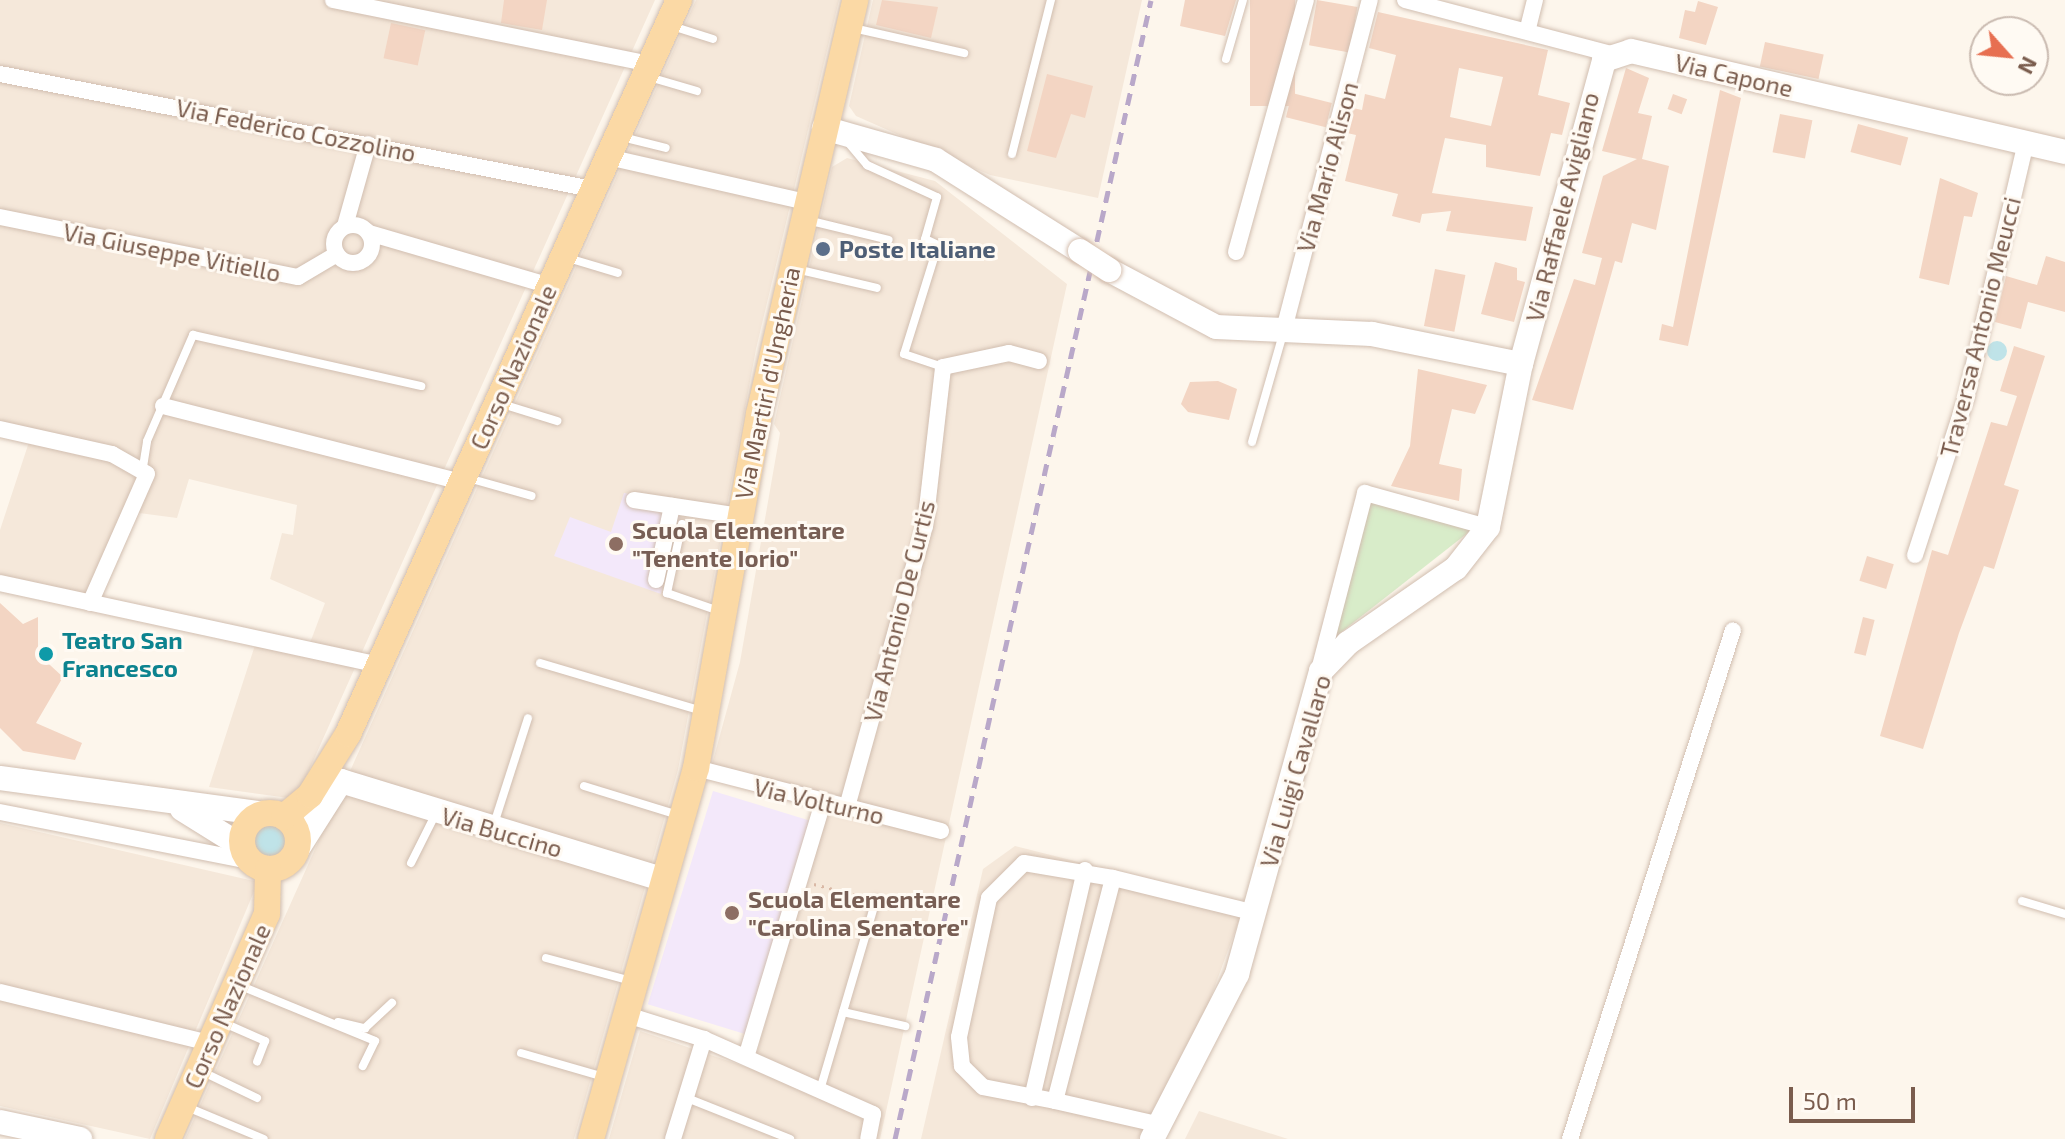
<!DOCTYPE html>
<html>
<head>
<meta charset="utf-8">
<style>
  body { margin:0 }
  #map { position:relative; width:2065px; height:1139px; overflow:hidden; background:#fdf6ec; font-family:"Exo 2",sans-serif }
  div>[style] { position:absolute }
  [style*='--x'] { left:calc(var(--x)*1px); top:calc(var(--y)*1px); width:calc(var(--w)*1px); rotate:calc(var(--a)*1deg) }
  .residential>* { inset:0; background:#f5e8da }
  .education>* { inset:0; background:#f3e8fa; transform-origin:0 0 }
  .green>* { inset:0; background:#d8ecc9 }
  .water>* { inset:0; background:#bfe3e8 }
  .round { border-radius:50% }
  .building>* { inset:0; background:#f3d5c3; transform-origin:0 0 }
  .path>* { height:3px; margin-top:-1.5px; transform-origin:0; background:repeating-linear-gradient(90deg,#d9b8a5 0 2px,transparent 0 8px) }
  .roads { filter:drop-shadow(0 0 2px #d1beb0) drop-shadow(0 0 2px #d1beb0) }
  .lane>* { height:8px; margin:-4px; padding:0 4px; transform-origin:4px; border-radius:4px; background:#fff }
  .street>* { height:16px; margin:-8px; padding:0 8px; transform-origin:8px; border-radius:8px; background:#fff }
  .street>.ring { margin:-8px; padding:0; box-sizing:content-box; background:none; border:16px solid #fff; border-radius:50% }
  .secondary>* { height:24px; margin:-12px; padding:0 12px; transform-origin:12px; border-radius:12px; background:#fff }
  .primary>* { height:26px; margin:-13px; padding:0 13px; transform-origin:13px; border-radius:13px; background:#fbd9a5 }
  .primary>.ring { margin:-13px; padding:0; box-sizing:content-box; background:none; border:26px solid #fbd9a5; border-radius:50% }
  .rail>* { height:5px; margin-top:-2.5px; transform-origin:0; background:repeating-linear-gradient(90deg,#b9a8c9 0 12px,transparent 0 20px) }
  .bridges { filter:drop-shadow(0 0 2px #d6c0b0) drop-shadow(0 0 2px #d6c0b0) }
  .secondary-bridge>* { height:24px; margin:-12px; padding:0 12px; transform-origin:12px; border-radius:12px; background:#fff }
  .dots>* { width:22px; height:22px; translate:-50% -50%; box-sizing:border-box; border:4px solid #fffaf3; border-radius:50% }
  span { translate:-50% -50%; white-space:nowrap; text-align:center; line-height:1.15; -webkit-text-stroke:6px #fffaf3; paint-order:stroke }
  .street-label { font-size:24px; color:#7a5c4d }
  .service-label { font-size:24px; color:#4e5e75; font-weight:700 }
  .left { translate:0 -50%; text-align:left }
  .education-label { font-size:24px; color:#785e54; font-weight:700 }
  .culture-label { font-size:24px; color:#0d838f; font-weight:700 }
  .north { position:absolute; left:1969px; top:16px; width:80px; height:80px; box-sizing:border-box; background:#fffaf3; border:2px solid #cabbb1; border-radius:50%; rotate:117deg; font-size:22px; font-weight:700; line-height:32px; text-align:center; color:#7a5c4d }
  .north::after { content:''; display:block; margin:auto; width:28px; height:36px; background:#e76f51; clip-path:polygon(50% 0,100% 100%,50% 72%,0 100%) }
  .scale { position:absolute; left:1789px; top:1087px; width:126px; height:36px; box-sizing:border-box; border:4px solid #7a5c4d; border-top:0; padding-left:10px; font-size:24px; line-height:28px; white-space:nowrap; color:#7a5c4d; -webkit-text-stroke:6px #fffaf3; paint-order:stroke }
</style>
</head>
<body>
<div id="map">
  <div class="residential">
    <i style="clip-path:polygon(0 0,655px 0,296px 799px,209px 787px,256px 642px,310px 643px,325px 603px,270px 579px,282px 533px,293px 535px,297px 505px,189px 479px,177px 518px,139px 513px,99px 598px,0 576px,0 530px,29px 442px,0 435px)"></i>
    <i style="clip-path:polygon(696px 0,839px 0,756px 349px,678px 770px,574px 1139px,185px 1139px)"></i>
    <i style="clip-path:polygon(873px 0,1142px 0,1098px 198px,990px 175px,856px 116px,849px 106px)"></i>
    <i style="clip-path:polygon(847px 158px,935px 181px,1067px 284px,880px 1139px,609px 1139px,640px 1031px,752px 1069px,829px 802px,711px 768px,740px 662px,780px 433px,774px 424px,832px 167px)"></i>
    <i style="clip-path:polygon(0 823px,258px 882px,150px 1139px,0 1106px)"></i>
    <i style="clip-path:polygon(1015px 846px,1245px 904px,1209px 1002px,1138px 1139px,921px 1139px,983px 869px)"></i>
    <i style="clip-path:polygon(1199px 1111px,1288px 1139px,1185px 1139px)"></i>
  </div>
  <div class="education">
    <i style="clip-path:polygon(624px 493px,722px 508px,681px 512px,661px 594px,554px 556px,570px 517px,611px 532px)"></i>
    <i style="left:713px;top:791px;width:105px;height:223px;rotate:17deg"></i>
  </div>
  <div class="green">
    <i style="clip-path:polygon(1371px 500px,1474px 528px,1335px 637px)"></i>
  </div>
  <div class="water">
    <i class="round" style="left:1987px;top:341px;width:20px;height:20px"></i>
    <i class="round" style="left:255px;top:826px;width:30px;height:30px"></i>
  </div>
  <div class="building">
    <i style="clip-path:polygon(504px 0,547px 0,542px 30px,501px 23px)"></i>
    <i style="clip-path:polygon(882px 0,938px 7px,931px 38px,876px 25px)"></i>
    <i style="clip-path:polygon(1185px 0,1236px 0,1225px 36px,1180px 26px)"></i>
    <i style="left:1250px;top:0;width:45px;height:106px"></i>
    <i style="left:1317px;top:0;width:41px;height:46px;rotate:10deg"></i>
    <i style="clip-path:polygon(1698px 1px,1718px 7px,1706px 45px,1679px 38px,1685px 10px,1695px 12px)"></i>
    <i style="clip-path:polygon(evenodd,1378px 12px,1548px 50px,1538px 95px,1570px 103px,1562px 135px,1551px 133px,1540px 176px,1486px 167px,1486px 145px,1445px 138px,1432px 193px,1533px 207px,1526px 241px,1446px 231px,1451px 211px,1422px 214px,1420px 223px,1392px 216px,1398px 194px,1345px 181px,1356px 135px,1347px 133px,1353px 108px,1362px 110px,1365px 94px,1385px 99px,1396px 55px,1369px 48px,1378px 12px,1459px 68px,1503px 77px,1491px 126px,1450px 117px,1459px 68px)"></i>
    <i style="left:391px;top:23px;width:35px;height:36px;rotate:12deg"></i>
    <i style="left:1765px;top:42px;width:60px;height:25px;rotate:12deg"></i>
    <i style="clip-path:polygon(1626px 68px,1649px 78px,1638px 113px,1652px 116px,1642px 159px,1669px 166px,1656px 230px,1632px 223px,1622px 263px,1615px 261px,1573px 410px,1532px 400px,1574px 279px,1595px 285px,1602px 258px,1582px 253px,1603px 176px,1637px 159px,1602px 151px)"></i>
    <i style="clip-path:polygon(1047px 74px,1093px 86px,1085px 118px,1071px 114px,1056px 158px,1027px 151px)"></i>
    <i style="clip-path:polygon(1720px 90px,1741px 98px,1688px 346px,1659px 340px,1662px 324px,1673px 327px)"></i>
    <i style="left:1292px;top:93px;width:41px;height:25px;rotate:14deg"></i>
    <i style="left:1673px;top:94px;width:15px;height:16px;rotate:20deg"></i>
    <i style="left:1780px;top:114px;width:33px;height:39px;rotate:11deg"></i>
    <i style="left:1858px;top:124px;width:52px;height:29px;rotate:15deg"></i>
    <i style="clip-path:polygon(1940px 178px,1978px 193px,1972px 217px,1964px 216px,1949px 285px,1919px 278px)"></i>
    <i style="clip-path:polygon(2046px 256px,2065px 262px,2065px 312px,2028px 302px,2021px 329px,1995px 322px,2006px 276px,2037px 285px)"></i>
    <i style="clip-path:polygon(1495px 262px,1517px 268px,1517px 280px,1525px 282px,1514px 322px,1481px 314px)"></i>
    <i style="left:1435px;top:269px;width:31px;height:58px;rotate:11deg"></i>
    <i style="clip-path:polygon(2014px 346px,2045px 356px,2004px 485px,2019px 490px,1994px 569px,1984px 566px,1959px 633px,1923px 749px,1880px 736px,1932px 550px,1948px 555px,1991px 422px,2007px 426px,2017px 396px,2000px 391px)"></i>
    <i style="clip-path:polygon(1418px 369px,1487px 385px,1475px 414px,1452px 409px,1439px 464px,1462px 469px,1459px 501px,1391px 486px,1410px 446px)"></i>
    <i style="clip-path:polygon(1218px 381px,1237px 389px,1229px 420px,1188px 412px,1181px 404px,1190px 382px)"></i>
    <i style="left:1867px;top:556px;width:28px;height:26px;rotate:17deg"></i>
    <i style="clip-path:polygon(0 603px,23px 624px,38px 617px,38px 654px,63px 677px,36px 723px,82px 743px,75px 760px,23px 751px,0 728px)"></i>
    <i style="left:1863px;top:617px;width:12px;height:37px;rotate:14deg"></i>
  </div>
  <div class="path">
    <i style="--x:814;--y:884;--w:52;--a:14.6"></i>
  </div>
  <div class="roads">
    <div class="lane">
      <i style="--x:672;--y:26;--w:43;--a:17.6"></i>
      <i style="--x:853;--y:28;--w:114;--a:12.7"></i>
      <i style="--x:1226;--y:59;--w:61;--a:-73.9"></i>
      <i style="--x:649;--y:77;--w:50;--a:16.3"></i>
      <i style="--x:622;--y:137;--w:45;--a:14"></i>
      <i style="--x:846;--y:140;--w:33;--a:50"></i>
      <i style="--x:867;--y:165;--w:77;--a:24.6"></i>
      <i style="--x:937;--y:197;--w:44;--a:105.9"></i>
      <i style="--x:925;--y:239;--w:14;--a:25"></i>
      <i style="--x:938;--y:245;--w:114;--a:107.3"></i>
      <i style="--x:904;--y:354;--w:41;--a:18.4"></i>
      <i style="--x:1012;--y:154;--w:159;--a:-75.8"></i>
      <i style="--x:807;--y:220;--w:84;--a:13.7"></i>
      <i style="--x:568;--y:258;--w:52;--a:16.7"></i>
      <i style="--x:796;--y:269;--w:83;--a:13.2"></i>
      <i style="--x:502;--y:404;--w:58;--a:17.2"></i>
      <i style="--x:1252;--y:442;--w:112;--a:-74"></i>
      <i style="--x:143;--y:467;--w:26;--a:-81"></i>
      <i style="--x:147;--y:441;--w:116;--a:-66.5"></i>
      <i style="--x:193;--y:335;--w:234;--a:12.6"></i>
      <i style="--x:468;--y:478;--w:66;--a:15.7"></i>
      <i style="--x:682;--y:524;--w:71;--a:102.3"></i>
      <i style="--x:667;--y:593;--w:55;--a:19.1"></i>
      <i style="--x:540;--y:663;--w:169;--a:16.5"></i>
      <i style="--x:584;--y:786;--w:98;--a:17.1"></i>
      <i style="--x:494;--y:824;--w:111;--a:-72.2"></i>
      <i style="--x:411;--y:863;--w:56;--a:-63.4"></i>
      <i style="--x:2022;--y:901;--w:45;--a:16.8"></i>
      <i style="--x:546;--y:958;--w:88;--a:15.1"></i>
      <i style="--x:241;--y:986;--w:145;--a:22.3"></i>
      <i style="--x:375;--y:1041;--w:28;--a:116"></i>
      <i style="--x:843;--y:1012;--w:64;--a:12.7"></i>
      <i style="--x:338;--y:1022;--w:28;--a:13"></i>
      <i style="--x:365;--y:1028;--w:37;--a:-43"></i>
      <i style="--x:224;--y:1023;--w:45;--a:23.7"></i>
      <i style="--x:265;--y:1041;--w:22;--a:111"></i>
      <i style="--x:521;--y:1053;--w:86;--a:16.1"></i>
      <i style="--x:203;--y:1072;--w:60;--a:25.7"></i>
      <i style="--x:820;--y:1090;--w:198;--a:-73.6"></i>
      <i style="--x:687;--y:1098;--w:111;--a:21.7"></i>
      <i style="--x:187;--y:1107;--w:83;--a:22.6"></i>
    </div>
    <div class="street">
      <i style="--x:333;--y:0;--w:322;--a:11.4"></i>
      <i style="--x:1405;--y:0;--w:213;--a:14.7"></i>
      <i style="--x:1528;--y:28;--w:29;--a:-76"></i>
      <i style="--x:0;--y:74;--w:603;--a:10.99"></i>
      <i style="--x:608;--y:157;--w:203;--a:12.8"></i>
      <i style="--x:0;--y:217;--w:304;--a:11.4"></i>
      <i style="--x:298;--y:277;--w:45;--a:-30.5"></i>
      <i class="ring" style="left:334px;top:225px;width:22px;height:22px"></i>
      <i style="--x:345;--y:226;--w:85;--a:-74.3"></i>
      <i style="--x:369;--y:233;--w:189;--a:16.3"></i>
      <i style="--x:1236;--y:252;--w:262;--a:-74.5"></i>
      <i style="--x:1283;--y:333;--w:344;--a:-75.4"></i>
      <i style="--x:163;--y:406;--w:308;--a:14.3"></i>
      <i style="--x:0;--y:429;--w:115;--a:12.6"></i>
      <i style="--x:112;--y:454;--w:40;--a:29.7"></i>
      <i style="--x:147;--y:474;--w:141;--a:113.8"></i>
      <i style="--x:634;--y:500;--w:107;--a:8.6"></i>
      <i style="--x:1915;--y:555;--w:165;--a:-72"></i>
      <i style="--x:1966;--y:398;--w:263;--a:-76.8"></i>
      <i style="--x:656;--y:580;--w:76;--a:-77.8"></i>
      <i style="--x:0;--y:583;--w:388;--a:12.2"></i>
      <i style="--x:1319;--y:670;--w:183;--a:-75.4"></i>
      <i style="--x:1365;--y:493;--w:128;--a:15.5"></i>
      <i style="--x:696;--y:768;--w:253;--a:14.4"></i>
      <i style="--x:847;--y:807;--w:292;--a:-74.5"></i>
      <i style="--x:925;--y:526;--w:160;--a:-83.5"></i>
      <i style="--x:943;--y:367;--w:67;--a:-12"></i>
      <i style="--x:1009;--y:353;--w:31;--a:15"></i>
      <i style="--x:0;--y:812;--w:255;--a:11.1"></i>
      <i style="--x:0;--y:992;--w:216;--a:13.7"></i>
      <i style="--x:627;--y:1015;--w:81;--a:17.3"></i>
      <i style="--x:747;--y:1054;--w:259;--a:-73.2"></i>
      <i style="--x:1032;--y:1098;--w:234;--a:-76.9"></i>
      <i style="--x:1055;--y:1101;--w:73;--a:-169"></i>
      <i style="--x:983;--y:1087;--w:30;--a:-135"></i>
      <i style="--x:962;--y:1066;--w:29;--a:-96"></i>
      <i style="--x:959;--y:1037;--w:142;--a:-77.8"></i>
      <i style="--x:989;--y:898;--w:49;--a:-45"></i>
      <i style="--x:1024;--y:863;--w:90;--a:9.6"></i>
      <i style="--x:1161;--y:1125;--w:109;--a:-167.2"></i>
      <i style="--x:1055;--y:1101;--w:230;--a:-75.4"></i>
      <i style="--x:1113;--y:878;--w:146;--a:13.8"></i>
      <i style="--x:673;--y:1139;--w:105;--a:-72.8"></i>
      <i style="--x:704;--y:1039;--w:185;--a:23.9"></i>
      <i style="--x:873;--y:1114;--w:25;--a:101"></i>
      <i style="--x:1570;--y:1139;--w:534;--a:-72.24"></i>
    </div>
    <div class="secondary">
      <i style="--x:824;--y:128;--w:116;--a:15.9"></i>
      <i style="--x:936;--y:160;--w:170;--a:32.3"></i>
      <i style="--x:1109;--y:270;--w:121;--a:28"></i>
      <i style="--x:1216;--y:327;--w:156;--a:2.6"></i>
      <i style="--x:1372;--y:334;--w:152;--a:11.4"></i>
      <i style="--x:0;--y:778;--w:267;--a:7.7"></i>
      <i style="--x:341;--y:781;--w:338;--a:17"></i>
      <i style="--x:182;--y:809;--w:72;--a:31.9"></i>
      <i style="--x:297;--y:850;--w:82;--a:-57.5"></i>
      <i style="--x:0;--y:1122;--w:82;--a:12"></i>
      <i style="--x:1152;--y:1139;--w:186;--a:-62.7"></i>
      <i style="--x:1237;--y:974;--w:314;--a:-74.5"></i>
      <i style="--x:1321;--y:671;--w:39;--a:-46"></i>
      <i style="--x:1348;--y:643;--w:131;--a:-34.8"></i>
      <i style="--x:1456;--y:568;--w:52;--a:-52"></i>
      <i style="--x:1488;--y:527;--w:166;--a:-78.6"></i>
      <i style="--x:1521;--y:364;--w:315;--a:-74.7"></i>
      <i style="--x:1604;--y:60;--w:28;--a:-18"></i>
      <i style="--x:1631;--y:51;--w:446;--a:13.1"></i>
    </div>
    <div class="primary">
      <i class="ring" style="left:242px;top:813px;width:30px;height:30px"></i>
      <i style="--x:284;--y:817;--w:34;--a:-40"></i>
      <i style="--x:310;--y:795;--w:72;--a:-58.1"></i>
      <i style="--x:348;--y:734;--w:805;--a:-65.73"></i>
      <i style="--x:168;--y:1139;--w:246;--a:-66.3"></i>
      <i style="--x:267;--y:914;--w:45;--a:-88.7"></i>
      <i style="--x:591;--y:1139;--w:386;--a:-74.2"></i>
      <i style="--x:696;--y:768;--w:360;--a:-79.9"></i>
      <i style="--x:759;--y:414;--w:425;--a:-76.9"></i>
    </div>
  </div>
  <div class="rail">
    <i style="--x:895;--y:1139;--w:1167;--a:-77.33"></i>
  </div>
  <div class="bridges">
    <div class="secondary-bridge">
      <i style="--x:1080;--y:251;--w:35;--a:33"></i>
    </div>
  </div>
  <div class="dots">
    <i style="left:823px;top:249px;background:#5c6f8a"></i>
    <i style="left:616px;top:544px;background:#8d6e63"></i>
    <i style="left:46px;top:654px;background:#0f9aa8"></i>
    <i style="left:732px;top:913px;background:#8d6e63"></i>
  </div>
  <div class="street-label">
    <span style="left:1734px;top:75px;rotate:13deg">Via Capone</span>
    <span style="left:296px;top:130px;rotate:11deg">Via Federico Cozzolino</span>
    <span style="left:1327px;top:167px;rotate:-75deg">Via Mario Alison</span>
    <span style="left:1562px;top:207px;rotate:-76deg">Via Raffaele Avigliano</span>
    <span style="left:172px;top:252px;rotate:11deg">Via Giuseppe Vitiello</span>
    <span style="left:1980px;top:327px;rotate:-76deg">Traversa Antonio Meucci</span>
    <span style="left:513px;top:367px;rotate:-66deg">Corso Nazionale</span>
    <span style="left:767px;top:383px;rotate:-78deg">Via Martiri d'Ungheria</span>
    <span style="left:899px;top:611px;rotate:-76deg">Via Antonio De Curtis</span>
    <span style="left:1295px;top:771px;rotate:-74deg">Via Luigi Cavallaro</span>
    <span style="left:819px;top:801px;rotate:13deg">Via Volturno</span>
    <span style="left:502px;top:832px;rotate:16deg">Via Buccino</span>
    <span style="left:227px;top:1006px;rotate:-66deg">Corso Nazionale</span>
  </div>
  <div class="service-label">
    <span class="left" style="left:839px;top:249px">Poste Italiane</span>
  </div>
  <div class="education-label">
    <span class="left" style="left:632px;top:544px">Scuola Elementare<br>"Tenente Iorio"</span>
    <span class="left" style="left:748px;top:913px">Scuola Elementare<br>"Carolina Senatore"</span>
  </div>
  <div class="culture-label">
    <span class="left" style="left:62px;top:654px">Teatro San<br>Francesco</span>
  </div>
  <div class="north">N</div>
  <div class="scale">50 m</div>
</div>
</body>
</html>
